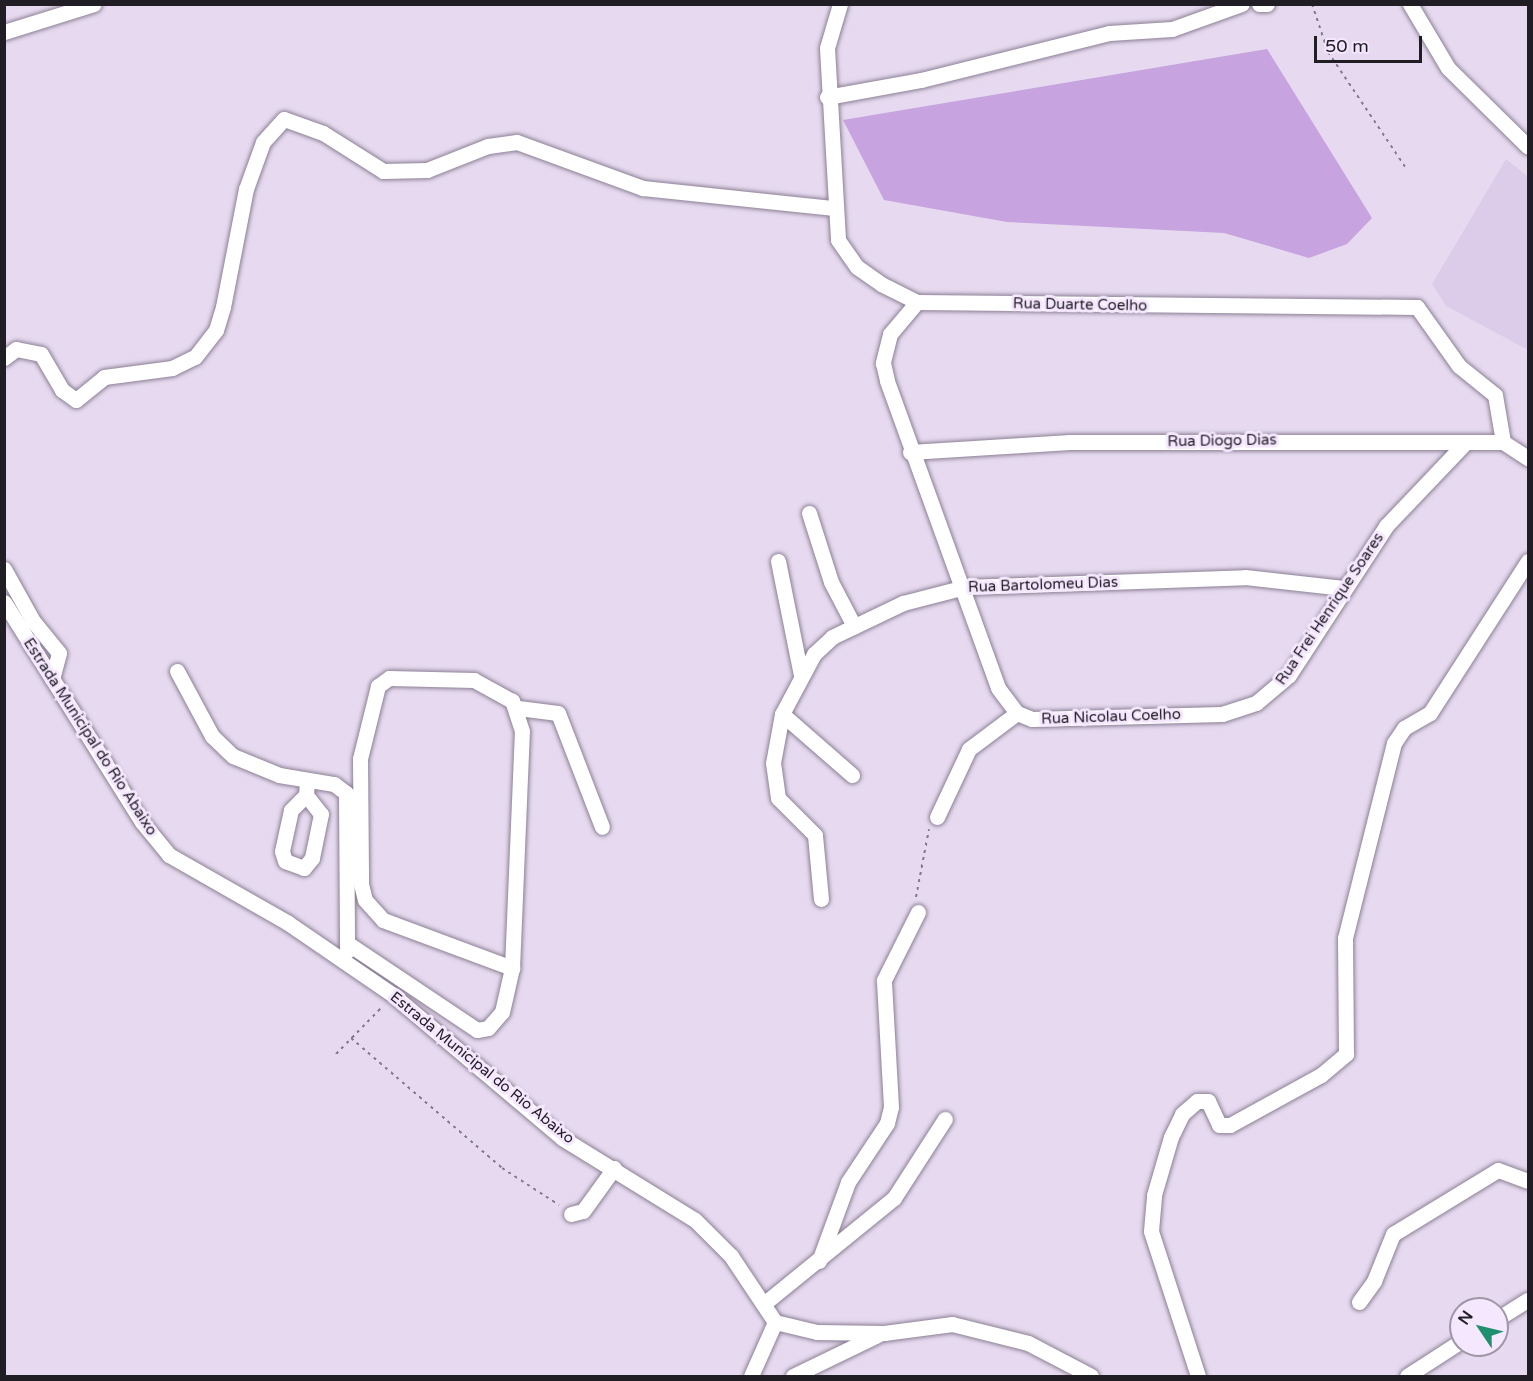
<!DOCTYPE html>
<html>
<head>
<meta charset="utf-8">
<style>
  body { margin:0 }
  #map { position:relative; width:1533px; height:1381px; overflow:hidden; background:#e7daf0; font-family:"Varela Round",sans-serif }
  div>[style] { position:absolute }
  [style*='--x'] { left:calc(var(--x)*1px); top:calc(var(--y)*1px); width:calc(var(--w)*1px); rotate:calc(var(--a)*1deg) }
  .built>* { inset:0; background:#ddcce9 }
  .green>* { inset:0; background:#c7a3e0 }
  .path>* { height:2px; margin-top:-1px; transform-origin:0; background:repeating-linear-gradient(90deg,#837a89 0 3px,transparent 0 7.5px) }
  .roads { filter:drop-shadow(0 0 2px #8c8095) drop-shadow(0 0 2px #8c8095) }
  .minor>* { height:15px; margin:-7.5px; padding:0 7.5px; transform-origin:7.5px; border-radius:7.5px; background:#fff }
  span { translate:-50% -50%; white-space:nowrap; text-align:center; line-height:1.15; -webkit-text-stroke:6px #f4e7fe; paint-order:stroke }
  .street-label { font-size:15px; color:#211d25 }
  .frame { position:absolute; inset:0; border:6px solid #211d25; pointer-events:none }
  .north { position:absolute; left:1449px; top:1297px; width:60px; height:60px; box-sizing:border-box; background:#f4e7fe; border:2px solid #a096a7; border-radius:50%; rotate:305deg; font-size:16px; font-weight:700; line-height:24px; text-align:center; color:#211d25 }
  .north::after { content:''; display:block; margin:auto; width:21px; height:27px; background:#208f6e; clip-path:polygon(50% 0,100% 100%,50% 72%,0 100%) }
  .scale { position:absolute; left:1314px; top:36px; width:108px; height:27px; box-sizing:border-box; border:3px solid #211d25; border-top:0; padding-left:8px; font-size:18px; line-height:21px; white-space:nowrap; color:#211d25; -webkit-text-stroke:4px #f4e7fe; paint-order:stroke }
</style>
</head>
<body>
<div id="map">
  <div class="built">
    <i style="clip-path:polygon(1506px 159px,1528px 177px,1528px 350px,1446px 306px,1432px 284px)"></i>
  </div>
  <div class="green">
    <i style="clip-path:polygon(1267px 49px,1372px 218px,1347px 244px,1309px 258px,1224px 233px,1007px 222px,884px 200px,843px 120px)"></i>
  </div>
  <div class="path">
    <i style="--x:1312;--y:4;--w:51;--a:71.6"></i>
    <i style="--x:1328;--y:52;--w:140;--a:56.1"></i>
    <i style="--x:916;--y:897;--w:69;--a:-79.2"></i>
    <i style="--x:351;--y:1038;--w:199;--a:40.7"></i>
    <i style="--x:502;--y:1168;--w:68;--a:33"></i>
    <i style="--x:336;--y:1054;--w:67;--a:-45.6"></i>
  </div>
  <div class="roads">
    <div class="minor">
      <i style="--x:840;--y:4;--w:46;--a:106.5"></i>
      <i style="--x:827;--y:48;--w:192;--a:86.7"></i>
      <i style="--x:838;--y:240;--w:33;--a:55"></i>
      <i style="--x:857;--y:267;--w:29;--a:35"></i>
      <i style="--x:881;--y:284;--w:40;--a:26.6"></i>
      <i style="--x:917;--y:302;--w:500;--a:0.57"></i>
      <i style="--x:1417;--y:307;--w:72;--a:54.6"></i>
      <i style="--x:1459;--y:366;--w:46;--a:38.9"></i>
      <i style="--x:1495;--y:395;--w:48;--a:80.3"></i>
      <i style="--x:1259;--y:4;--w:8;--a:0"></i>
      <i style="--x:1410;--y:4;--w:74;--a:59.3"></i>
      <i style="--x:1448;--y:68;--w:112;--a:44.6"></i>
      <i style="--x:4;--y:32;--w:94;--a:-17.3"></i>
      <i style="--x:827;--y:97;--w:96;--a:-10.3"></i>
      <i style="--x:921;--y:80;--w:194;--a:-14"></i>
      <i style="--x:1109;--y:33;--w:63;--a:-3.6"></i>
      <i style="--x:1172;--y:29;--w:74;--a:-19.7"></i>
      <i style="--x:917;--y:302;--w:42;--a:130.2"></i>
      <i style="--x:890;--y:334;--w:30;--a:104"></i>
      <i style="--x:883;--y:363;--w:18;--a:77"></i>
      <i style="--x:887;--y:381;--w:326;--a:70.1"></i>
      <i style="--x:998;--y:688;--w:31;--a:53"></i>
      <i style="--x:1017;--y:713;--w:16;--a:22"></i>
      <i style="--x:1032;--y:719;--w:190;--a:-1.5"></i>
      <i style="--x:1222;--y:714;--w:36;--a:-18"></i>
      <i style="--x:1256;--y:703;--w:43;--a:-40.3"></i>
      <i style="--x:1289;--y:675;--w:178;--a:-56.9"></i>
      <i style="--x:1386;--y:526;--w:115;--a:-46.4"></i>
      <i style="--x:4;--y:358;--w:15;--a:-37"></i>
      <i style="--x:16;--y:349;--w:25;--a:11"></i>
      <i style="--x:41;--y:354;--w:42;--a:59.7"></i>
      <i style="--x:62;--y:390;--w:17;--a:36"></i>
      <i style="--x:76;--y:400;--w:36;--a:-39"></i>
      <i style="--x:104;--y:377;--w:69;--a:-7.5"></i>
      <i style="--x:172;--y:368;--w:25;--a:-26"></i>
      <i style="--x:195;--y:357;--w:34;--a:-52"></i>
      <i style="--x:216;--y:330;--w:24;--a:-73"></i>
      <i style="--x:223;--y:307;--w:120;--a:-79"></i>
      <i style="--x:246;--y:189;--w:50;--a:-70.1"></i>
      <i style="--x:263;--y:142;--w:31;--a:-48"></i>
      <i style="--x:284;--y:119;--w:41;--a:19.7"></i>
      <i style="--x:323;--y:133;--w:71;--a:32.3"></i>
      <i style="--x:383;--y:171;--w:44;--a:-1.3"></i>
      <i style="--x:427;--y:170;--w:66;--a:-21.5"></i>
      <i style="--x:488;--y:146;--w:29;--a:-8"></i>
      <i style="--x:517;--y:142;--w:134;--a:20.1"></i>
      <i style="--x:643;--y:188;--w:192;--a:6"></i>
      <i style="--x:910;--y:452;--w:160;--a:-3.6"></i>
      <i style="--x:1070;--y:442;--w:433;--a:0"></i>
      <i style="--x:1503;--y:442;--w:30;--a:33"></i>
      <i style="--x:809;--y:513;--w:72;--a:72.3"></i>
      <i style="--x:831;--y:582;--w:50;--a:62.4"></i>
      <i style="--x:778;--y:561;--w:116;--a:78.6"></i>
      <i style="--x:4;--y:569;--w:60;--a:60.9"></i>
      <i style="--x:33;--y:621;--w:41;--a:50.9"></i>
      <i style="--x:59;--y:653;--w:27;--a:105"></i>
      <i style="--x:4;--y:602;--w:260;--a:57.9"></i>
      <i style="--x:142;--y:822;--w:43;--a:50.7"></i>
      <i style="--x:169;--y:855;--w:137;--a:29.7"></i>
      <i style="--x:288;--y:923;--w:127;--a:34.4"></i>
      <i style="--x:393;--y:995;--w:221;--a:40.2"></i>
      <i style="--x:562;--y:1138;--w:156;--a:31.7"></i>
      <i style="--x:695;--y:1220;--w:51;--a:45"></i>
      <i style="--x:731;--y:1256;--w:79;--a:56.3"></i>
      <i style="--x:177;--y:671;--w:74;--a:61.7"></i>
      <i style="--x:212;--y:736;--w:29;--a:44"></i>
      <i style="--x:233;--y:756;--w:50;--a:22.4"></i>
      <i style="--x:279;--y:775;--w:56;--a:9.3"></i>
      <i style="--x:334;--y:784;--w:15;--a:37"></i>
      <i style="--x:346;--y:793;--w:158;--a:89.6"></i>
      <i style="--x:518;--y:708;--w:40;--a:7.1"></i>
      <i style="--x:558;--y:713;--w:122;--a:68.9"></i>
      <i style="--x:782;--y:714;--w:93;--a:41.1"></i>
      <i style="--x:306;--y:795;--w:24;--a:52"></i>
      <i style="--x:321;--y:814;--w:45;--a:101.6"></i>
      <i style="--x:312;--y:858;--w:13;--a:129"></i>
      <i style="--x:304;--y:868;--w:20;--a:-160"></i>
      <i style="--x:285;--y:861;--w:10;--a:-107"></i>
      <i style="--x:282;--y:851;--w:42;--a:-77.6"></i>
      <i style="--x:291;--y:810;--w:21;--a:-45"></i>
      <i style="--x:306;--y:795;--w:15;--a:-86"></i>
      <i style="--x:937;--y:817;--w:75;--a:-64.8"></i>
      <i style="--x:969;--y:749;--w:60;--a:-36.9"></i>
      <i style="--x:821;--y:899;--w:64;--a:-95.4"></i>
      <i style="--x:815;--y:835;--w:52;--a:-135"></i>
      <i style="--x:778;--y:798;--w:35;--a:-98"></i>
      <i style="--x:773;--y:763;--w:50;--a:-79.6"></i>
      <i style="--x:782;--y:714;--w:68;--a:-61.9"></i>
      <i style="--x:814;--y:654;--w:25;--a:-43"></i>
      <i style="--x:832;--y:637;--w:79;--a:-25.6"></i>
      <i style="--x:903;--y:603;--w:64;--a:-14.5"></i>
      <i style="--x:965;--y:587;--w:280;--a:-2"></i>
      <i style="--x:1245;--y:577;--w:99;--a:6.4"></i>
      <i style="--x:347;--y:943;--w:156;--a:33.8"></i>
      <i style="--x:477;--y:1030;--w:11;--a:-10"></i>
      <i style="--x:488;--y:1028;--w:21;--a:-49"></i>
      <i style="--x:502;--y:1012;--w:45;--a:-77.2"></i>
      <i style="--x:512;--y:968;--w:237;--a:-87.6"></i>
      <i style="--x:522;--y:731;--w:32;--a:-108"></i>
      <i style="--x:512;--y:701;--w:43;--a:-151.1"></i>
      <i style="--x:474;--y:680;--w:85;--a:-178.7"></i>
      <i style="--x:389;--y:678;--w:14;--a:144"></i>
      <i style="--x:378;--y:686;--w:75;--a:103.9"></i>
      <i style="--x:360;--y:759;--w:125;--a:89.5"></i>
      <i style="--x:361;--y:884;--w:16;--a:76"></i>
      <i style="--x:365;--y:900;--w:27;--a:48"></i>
      <i style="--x:383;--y:920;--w:138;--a:20.4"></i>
      <i style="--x:571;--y:1214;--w:12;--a:-14"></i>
      <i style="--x:583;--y:1211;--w:53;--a:-54.2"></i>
      <i style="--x:819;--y:1261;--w:84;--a:-69.8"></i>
      <i style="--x:848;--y:1182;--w:71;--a:-56.5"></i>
      <i style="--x:887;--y:1123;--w:16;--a:-76"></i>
      <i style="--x:891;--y:1107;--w:127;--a:-93.2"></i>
      <i style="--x:884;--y:980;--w:76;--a:-63.4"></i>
      <i style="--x:766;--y:1302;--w:165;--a:-39.1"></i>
      <i style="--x:894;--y:1198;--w:94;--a:-57.2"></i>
      <i style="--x:1359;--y:1302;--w:26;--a:-54"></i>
      <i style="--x:1374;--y:1281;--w:51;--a:-68"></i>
      <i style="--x:1393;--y:1234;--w:123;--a:-31.4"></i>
      <i style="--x:1498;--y:1170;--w:32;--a:20"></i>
      <i style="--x:1497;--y:1319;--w:36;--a:-32"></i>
      <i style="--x:775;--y:1322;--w:43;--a:13.4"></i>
      <i style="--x:817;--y:1332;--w:67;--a:0.9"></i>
      <i style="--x:884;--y:1333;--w:69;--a:-7.5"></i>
      <i style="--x:952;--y:1324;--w:78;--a:14"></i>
      <i style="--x:1028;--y:1343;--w:71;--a:27.6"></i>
      <i style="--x:751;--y:1376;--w:59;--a:-66"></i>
      <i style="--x:793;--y:1376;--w:94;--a:-25.8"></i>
      <i style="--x:1198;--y:1376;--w:152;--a:-108"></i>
      <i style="--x:1151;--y:1231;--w:36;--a:-85"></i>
      <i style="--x:1154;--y:1195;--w:60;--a:-73.7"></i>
      <i style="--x:1171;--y:1137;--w:25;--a:-64"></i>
      <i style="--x:1182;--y:1114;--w:20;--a:-41"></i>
      <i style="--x:1197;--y:1101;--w:11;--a:0"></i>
      <i style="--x:1208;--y:1101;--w:26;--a:65"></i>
      <i style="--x:1219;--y:1125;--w:11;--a:0"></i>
      <i style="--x:1230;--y:1125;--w:104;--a:-28.8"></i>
      <i style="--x:1321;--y:1075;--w:33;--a:-40"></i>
      <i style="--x:1346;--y:1054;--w:116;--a:-90.5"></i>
      <i style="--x:1345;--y:938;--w:201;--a:-75.9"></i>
      <i style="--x:1394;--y:743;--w:18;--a:-56"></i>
      <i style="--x:1404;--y:728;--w:30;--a:-30"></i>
      <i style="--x:1430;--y:713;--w:181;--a:-57.2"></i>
      <i style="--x:1407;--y:1376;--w:64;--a:-32.9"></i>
    </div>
  </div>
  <div class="street-label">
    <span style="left:1080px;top:305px;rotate:1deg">Rua Duarte Coelho</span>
    <span style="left:1222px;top:441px;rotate:-1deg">Rua Diogo Dias</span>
    <span style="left:1043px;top:585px;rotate:-2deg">Rua Bartolomeu Dias</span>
    <span style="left:1330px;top:609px;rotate:-56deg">Rua Frei Henrique Soares</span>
    <span style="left:1111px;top:717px;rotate:-2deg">Rua Nicolau Coelho</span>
    <span style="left:90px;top:737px;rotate:57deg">Estrada Municipal do Rio Abaixo</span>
    <span style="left:482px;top:1068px;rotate:39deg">Estrada Municipal do Rio Abaixo</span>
  </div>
  <div class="frame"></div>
  <div class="north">N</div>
  <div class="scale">50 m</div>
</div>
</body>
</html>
